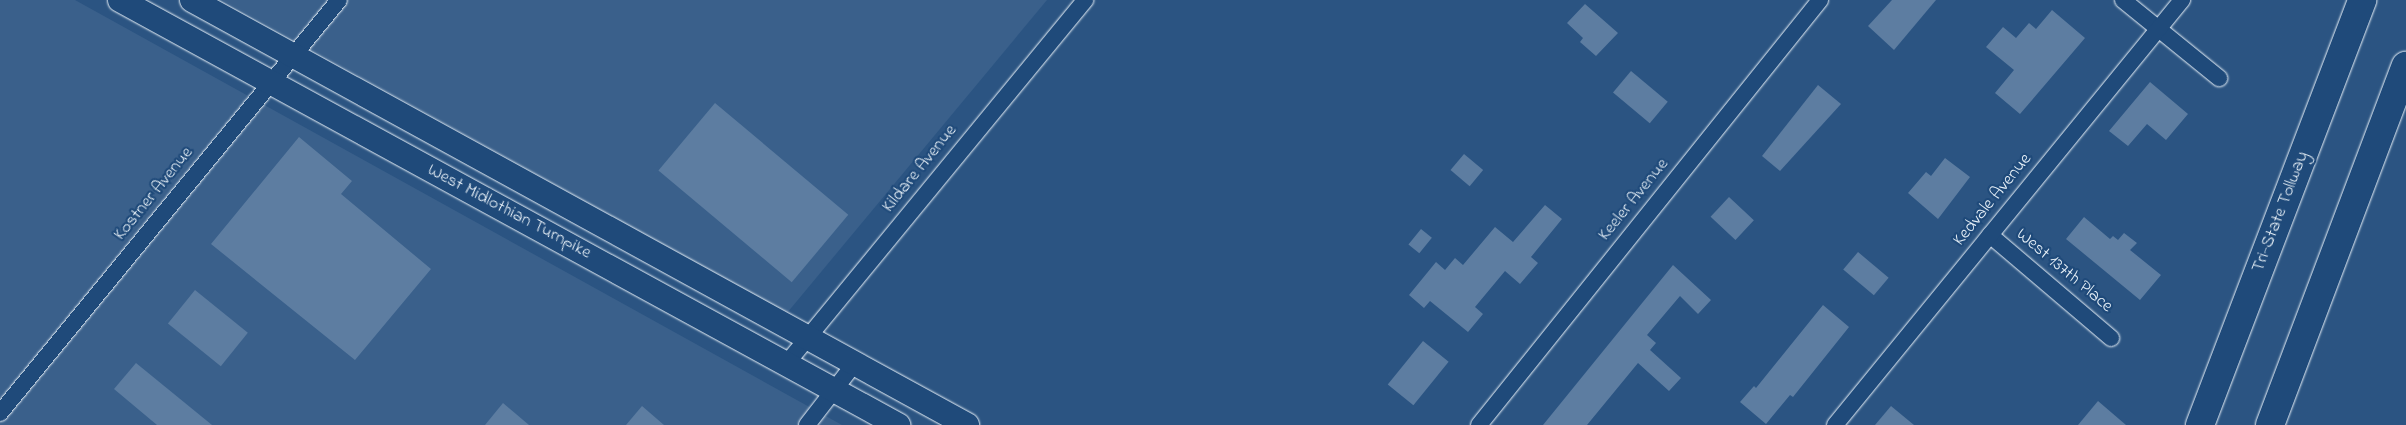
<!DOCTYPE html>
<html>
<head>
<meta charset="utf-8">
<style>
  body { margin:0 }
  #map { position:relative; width:2406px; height:425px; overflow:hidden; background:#2b5482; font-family:"Indie Flower",sans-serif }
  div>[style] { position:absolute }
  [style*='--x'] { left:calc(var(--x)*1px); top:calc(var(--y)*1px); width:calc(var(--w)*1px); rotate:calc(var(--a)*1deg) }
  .built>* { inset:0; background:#3a608b }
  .building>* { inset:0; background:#5d7da1; transform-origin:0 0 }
  .roads { filter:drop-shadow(0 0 1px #e8f1f8) drop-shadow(0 0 1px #e8f1f8) }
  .minor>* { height:16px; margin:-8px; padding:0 8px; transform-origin:8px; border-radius:8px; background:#1f4a7a }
  .secondary>* { height:24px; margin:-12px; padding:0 12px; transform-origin:12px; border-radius:12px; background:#1f4a7a }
  .motorway>* { height:28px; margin:-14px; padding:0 14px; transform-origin:14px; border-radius:14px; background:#1f4a7a }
  span { translate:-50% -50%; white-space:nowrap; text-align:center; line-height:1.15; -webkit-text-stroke:4.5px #1f4a7a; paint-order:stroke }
  .street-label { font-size:18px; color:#e8f1f8 }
</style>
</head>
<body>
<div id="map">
  <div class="built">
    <i style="clip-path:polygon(0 0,75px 0,842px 425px,0 425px)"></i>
    <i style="clip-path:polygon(222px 0,1047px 0,787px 313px)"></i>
  </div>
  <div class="building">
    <i style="clip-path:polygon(1892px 0,1936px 0,1894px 50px,1868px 26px)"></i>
    <i style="clip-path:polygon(1585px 4px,1618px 33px,1596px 56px,1580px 42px,1583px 38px,1567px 23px)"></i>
    <i style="clip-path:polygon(2052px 10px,2085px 38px,2020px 114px,1995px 93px,2014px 70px,1986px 47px,2003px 27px,2016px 38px,2029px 23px,2036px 29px)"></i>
    <i style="left:1631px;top:71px;width:48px;height:28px;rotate:40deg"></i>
    <i style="clip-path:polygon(2150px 82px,2188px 114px,2166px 140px,2147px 124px,2128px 146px,2109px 131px)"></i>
    <i style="clip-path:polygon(1818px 85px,1841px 104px,1780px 171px,1762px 156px)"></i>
    <i style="left:715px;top:103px;width:174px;height:88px;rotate:40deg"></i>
    <i style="clip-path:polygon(299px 137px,352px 181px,341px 194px,431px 269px,355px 360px,211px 244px)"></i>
    <i style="left:1464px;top:154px;width:25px;height:21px;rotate:40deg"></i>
    <i style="clip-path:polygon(1945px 158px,1970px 177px,1938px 219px,1908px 193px,1926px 172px,1931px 176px)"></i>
    <i style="left:1729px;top:197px;width:34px;height:27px;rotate:43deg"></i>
    <i style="clip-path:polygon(1545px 205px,1562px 219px,1531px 257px,1538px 263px,1520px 284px,1505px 271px,1475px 307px,1483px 314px,1468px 332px,1430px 301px,1424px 308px,1409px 295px,1436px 262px,1445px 270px,1455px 258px,1463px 265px,1495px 227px,1513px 242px)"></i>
    <i style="clip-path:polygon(2084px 217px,2110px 239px,2113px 236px,2118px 240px,2124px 233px,2137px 243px,2130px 250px,2161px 275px,2140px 300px,2066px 239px)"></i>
    <i style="left:1421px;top:229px;width:14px;height:20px;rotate:39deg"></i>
    <i style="left:1858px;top:252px;width:40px;height:23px;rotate:40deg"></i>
    <i style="clip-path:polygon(1673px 265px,1711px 300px,1698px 314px,1680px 296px,1647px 335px,1656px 343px,1650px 350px,1681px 378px,1669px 391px,1638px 363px,1587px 425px,1543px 425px)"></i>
    <i style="left:195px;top:290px;width:68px;height:43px;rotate:39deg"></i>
    <i style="clip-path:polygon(1823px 305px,1849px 327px,1793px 397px,1790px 395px,1766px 424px,1740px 402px,1754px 386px,1756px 388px)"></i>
    <i style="left:1423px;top:341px;width:33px;height:56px;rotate:39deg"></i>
    <i style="clip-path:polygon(136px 363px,212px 425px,157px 425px,114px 389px)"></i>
    <i style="clip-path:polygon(2098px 401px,2126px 425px,2078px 425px)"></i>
    <i style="clip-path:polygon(503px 403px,529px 425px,485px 425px)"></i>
    <i style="clip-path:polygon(642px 406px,664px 425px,626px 425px)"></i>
    <i style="clip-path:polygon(1891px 406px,1914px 425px,1875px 425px)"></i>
  </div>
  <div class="roads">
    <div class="minor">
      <i style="--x:2123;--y:0;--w:124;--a:39.1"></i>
      <i style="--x:1990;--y:235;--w:159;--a:40.4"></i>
      <i style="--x:787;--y:363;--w:470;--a:-50.6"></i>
      <i style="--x:0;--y:413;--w:534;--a:-50.62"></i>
      <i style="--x:807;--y:425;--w:78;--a:-52.3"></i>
      <i style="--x:1479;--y:425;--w:545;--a:-51.26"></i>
      <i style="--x:1835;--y:425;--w:549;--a:-50.77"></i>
    </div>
    <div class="secondary">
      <i style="--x:120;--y:0;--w:887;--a:28.65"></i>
      <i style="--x:192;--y:0;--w:884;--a:28.74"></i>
    </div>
    <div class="motorway">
      <i style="--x:2200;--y:425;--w:455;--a:-69.1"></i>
      <i style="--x:2270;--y:425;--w:384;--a:-69.3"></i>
    </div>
  </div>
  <div class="street-label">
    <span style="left:920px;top:169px;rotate:-51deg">Kildare Avenue</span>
    <span style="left:154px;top:194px;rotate:-51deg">Kostner Avenue</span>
    <span style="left:1634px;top:200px;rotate:-51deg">Keeler Avenue</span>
    <span style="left:1993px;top:200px;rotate:-51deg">Kedvale Avenue</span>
    <span style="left:509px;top:212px;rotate:28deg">West Midlothian Turnpike</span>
    <span style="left:2281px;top:212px;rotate:-69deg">Tri-State Tollway</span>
    <span style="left:2064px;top:271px;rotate:40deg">West 137th Place</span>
  </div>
</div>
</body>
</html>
